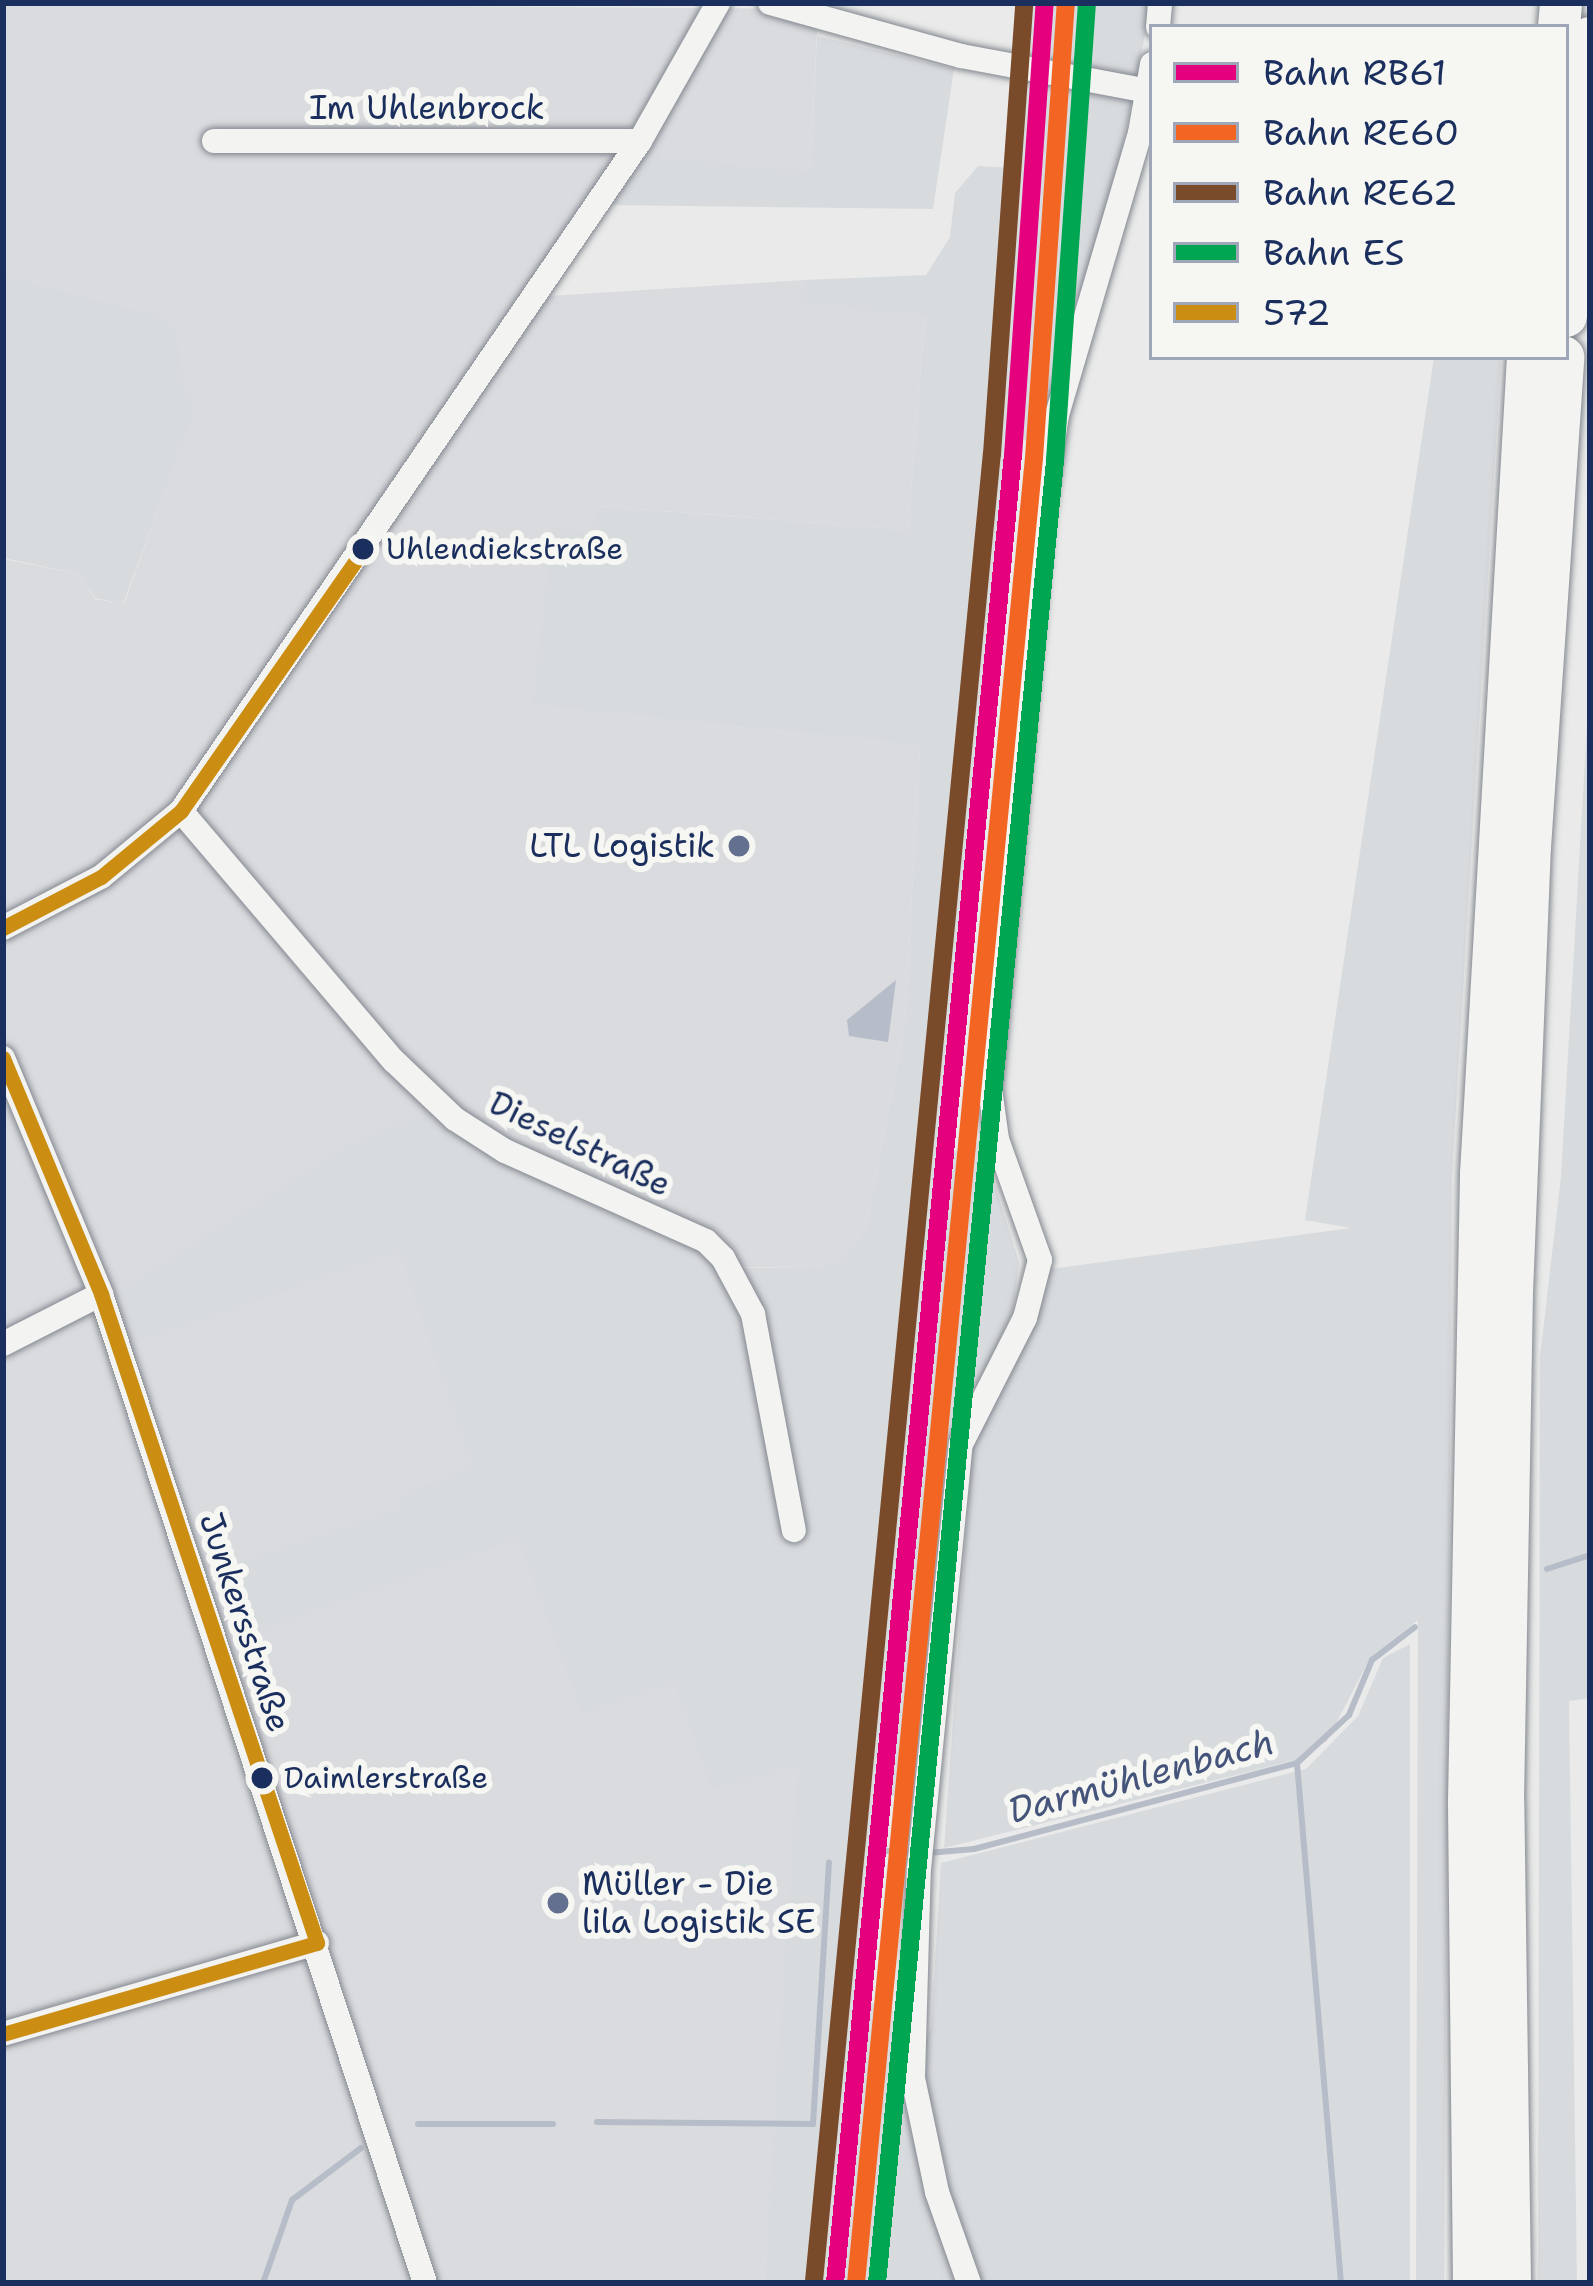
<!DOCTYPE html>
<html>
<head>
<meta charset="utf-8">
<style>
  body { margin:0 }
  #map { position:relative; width:1593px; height:2286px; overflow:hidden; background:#e9eae9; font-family:"Shantell Sans",sans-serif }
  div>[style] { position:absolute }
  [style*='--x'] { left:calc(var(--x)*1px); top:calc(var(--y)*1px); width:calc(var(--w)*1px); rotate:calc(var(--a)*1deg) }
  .built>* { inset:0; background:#d9dbde; transform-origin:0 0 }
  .green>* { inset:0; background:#d8dbde }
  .water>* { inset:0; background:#b7bdc8 }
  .stream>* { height:6px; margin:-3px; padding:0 3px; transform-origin:3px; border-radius:3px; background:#b7bdc8 }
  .roads { filter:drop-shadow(0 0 3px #848890) drop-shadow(0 0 3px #848890) }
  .street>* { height:24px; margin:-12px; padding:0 12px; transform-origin:12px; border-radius:12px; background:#f3f3f2 }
  .highway>* { height:42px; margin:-21px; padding:0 21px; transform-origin:21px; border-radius:21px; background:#f3f3f2 }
  .bus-1>* { height:15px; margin:-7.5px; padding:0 7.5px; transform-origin:7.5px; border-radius:7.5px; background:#cb8e13 }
  .rail-1>* { height:18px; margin:-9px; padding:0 9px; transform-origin:9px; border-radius:9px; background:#e5007d }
  .rail-2>* { height:18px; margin:-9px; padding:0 9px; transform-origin:9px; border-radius:9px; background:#f26522 }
  .rail-3>* { height:18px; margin:-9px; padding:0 9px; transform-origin:9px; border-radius:9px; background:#7a4b2a }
  .rail-4>* { height:18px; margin:-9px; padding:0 9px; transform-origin:9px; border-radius:9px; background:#00a651 }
  .dots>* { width:33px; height:33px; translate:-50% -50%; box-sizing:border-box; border:6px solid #f6f6f2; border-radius:50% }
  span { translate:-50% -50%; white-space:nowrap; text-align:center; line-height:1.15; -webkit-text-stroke:12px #f6f6f2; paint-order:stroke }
  .bus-label { font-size:30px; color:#1b2f5e }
  .left { translate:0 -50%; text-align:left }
  .street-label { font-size:33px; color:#1b2f5e }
  .poi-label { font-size:33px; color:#1b2f5e }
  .right { translate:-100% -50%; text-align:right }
  .water-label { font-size:36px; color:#44547a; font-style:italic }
  .frame { position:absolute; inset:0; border:6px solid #1b2f5e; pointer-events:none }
  .legend { position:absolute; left:1149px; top:24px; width:420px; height:336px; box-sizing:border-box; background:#f6f6f2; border:3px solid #9ea6b7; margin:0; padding:15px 21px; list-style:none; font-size:36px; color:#1b2f5e }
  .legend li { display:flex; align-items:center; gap:24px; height:60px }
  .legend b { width:60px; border:3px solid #9ea6b7 }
</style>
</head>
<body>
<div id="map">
  <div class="built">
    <i style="clip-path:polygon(3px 3px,818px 9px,810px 173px,640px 155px,548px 296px,804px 280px,802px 303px,925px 315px,908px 530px,598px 506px,594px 532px,552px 529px,533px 706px,920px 746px,905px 1024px,866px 1227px,843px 1258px,816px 1268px,716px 1267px,803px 1715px,763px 2283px,3px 2283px,3px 559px,80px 574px,95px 599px,124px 604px,194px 409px,149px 312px,3px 274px)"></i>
    <i style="left:1024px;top:3px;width:31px;height:54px"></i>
    <i style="clip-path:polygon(1022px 78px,1051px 83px,1023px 440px,844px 2283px,812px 2283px)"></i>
  </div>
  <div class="green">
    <i style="clip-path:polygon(1055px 3px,1147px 3px,1147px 25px,1114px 188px,1036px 443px,1023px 440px)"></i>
    <i style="clip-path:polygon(817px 36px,954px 69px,933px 209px,606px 205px,640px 155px,810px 172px)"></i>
    <i style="clip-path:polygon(978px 166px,1013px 168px,812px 2283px,763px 2283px,798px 1766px,712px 1789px,674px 1684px,582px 1714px,518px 1539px,256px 1632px,234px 1563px,400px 1508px,397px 1496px,472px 1467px,399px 1251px,134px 1344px,120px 1290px,349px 1144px,426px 1112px,483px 1152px,677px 1237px,714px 1267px,745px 1321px,783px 1541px,800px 1530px,743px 1268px,816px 1268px,843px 1258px,866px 1227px,905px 1024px,920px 746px,532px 706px,552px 528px,593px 532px,597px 506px,908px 530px,925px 316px,801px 303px,804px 280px,926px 275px,950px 237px,955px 193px)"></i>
    <i style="clip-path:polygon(3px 274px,149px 312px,177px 328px,183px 384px,195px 409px,123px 604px,95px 598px,80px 574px,3px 558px)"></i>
    <i style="clip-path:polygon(1434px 357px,1501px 357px,1452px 1176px,1444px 2283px,1416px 2283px,1418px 1620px,1370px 1658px,1327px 1741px,1296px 1760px,944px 1848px,972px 1448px,1051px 1269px,1351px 1228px,1305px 1220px)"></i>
    <i style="clip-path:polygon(1590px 672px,1590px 1698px,1569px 1701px,1577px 2283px,1538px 2283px,1540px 1357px,1561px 1176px)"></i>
    <i style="clip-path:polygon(981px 1141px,1019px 1262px,1013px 1312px,951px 1441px,913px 1798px,889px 1796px,950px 1153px)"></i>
    <i style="clip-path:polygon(1410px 1644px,1410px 2283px,844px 2283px,870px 2003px,892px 2005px,899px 2083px,931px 2028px,941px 1863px,1306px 1769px,1358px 1716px,1383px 1658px)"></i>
  </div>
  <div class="water">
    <i style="clip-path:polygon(896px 980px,888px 1042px,849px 1036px,847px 1020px)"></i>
  </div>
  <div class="stream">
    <i style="--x:1547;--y:1569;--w:45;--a:-18"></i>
    <i style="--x:1297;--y:1763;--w:522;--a:85.16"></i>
    <i style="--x:888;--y:1851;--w:27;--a:4"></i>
    <i style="--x:928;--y:1853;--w:46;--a:-5"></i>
    <i style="--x:974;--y:1849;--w:334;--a:-14.9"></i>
    <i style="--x:1297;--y:1763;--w:71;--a:-42.7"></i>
    <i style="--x:1349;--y:1715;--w:60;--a:-67.3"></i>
    <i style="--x:1372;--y:1660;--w:54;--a:-37.5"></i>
    <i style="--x:597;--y:2122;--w:216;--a:0.5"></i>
    <i style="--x:813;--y:2124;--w:262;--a:-86.5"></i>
    <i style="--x:418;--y:2124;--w:135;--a:0"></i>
    <i style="--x:263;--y:2283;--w:88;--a:-70.7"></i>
    <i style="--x:292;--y:2200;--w:86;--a:-37"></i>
  </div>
  <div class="roads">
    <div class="street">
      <i style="--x:770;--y:3;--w:198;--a:15.5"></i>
      <i style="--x:961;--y:56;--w:190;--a:10.6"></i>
      <i style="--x:1158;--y:27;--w:24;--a:-85"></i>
      <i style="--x:214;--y:141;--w:426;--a:0"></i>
      <i style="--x:181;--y:811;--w:328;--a:49.6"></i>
      <i style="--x:394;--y:1061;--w:84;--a:43.6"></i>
      <i style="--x:455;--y:1119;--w:59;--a:32.6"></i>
      <i style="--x:505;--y:1151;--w:220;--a:24.1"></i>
      <i style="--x:706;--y:1241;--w:24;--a:45"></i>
      <i style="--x:723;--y:1258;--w:64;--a:61.8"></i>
      <i style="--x:753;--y:1314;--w:220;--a:79.3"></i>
      <i style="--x:3;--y:928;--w:110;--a:-27.5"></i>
      <i style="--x:101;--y:877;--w:104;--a:-39.5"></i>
      <i style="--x:181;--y:811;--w:812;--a:-55.59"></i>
      <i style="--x:640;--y:141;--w:159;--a:-60.5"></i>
      <i style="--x:3;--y:1058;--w:256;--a:67.4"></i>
      <i style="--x:101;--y:1294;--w:1041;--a:71.86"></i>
      <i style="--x:3;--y:1344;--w:110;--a:-27"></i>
      <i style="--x:3;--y:2034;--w:327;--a:-16.2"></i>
      <i style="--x:969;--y:2283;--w:96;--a:-109.4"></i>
      <i style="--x:937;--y:2192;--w:116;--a:-101.9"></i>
      <i style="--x:913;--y:2078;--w:209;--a:-88.4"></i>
      <i style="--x:919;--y:1869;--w:427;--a:-84.4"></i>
      <i style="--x:961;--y:1444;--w:141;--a:-63.1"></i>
      <i style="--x:1025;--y:1318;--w:60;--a:-75.5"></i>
      <i style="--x:1040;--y:1260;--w:128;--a:-109.6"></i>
      <i style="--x:997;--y:1139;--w:50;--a:-98"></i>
      <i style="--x:990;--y:1089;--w:575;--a:-84.81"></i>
      <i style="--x:1042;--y:516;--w:102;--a:-81.6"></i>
      <i style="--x:1057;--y:415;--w:294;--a:-73.6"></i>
      <i style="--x:1140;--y:133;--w:70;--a:-80.1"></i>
    </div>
    <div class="highway">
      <i style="--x:1559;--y:27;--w:24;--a:-85"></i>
      <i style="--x:1566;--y:316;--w:279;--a:-85.1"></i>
      <i style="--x:1474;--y:2283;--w:482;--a:-90.6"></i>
      <i style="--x:1469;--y:1801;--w:627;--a:-88.9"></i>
      <i style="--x:1481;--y:1174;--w:818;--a:-86.71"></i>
      <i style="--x:1510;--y:2283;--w:481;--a:-90.8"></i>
      <i style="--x:1503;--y:1802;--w:509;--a:-88.99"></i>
      <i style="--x:1512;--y:1293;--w:446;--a:-87.7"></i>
      <i style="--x:1530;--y:847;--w:491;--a:-86.1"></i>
    </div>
  </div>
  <div class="bus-1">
    <i style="--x:3;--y:928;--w:110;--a:-27.5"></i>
    <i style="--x:101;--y:877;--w:104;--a:-39.5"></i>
    <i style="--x:181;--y:811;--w:325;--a:-55.1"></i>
    <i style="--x:3;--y:1058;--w:256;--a:67.4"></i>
    <i style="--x:101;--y:1294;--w:684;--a:71.59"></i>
    <i style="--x:3;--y:2034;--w:327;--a:-16.2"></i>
  </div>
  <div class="rail-1">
    <i style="--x:835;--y:2283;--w:1836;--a:-84.44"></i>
    <i style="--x:1013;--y:456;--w:454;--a:-86"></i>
  </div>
  <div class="rail-2">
    <i style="--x:856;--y:2283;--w:1834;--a:-84.43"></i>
    <i style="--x:1034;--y:458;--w:455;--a:-86"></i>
  </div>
  <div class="rail-3">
    <i style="--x:814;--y:2281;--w:1836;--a:-84.44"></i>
    <i style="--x:992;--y:454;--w:452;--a:-85.9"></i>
  </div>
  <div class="rail-4">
    <i style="--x:877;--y:2283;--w:1832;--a:-84.42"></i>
    <i style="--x:1055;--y:460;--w:455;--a:-86"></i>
  </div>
  <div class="dots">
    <i style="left:363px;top:549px;background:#1b2f5e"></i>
    <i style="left:739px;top:846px;background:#63708f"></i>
    <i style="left:262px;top:1778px;background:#1b2f5e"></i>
    <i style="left:558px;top:1903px;background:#63708f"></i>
  </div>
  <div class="bus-label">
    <span class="left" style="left:386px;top:549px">Uhlendiekstraße</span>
    <span class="left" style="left:284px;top:1778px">Daimlerstraße</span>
  </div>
  <div class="street-label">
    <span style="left:427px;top:108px">Im Uhlenbrock</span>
    <span style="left:580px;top:1144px;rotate:26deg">Dieselstraße</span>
    <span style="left:245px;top:1622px;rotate:72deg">Junkersstraße</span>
  </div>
  <div class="poi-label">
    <span class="right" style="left:715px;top:846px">LTL Logistik</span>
    <span class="left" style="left:582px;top:1903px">Müller - Die<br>lila Logistik SE</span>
  </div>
  <div class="water-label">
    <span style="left:1141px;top:1776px;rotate:-15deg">Darmühlenbach</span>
  </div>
  <div class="frame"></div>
  <ul class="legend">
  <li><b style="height:15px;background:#e5007d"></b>Bahn RB61</li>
  <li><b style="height:15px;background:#f26522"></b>Bahn RE60</li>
  <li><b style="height:15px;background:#7a4b2a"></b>Bahn RE62</li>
  <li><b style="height:15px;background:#00a651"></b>Bahn ES</li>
  <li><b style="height:15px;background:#cb8e13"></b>572</li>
  </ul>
</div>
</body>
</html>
